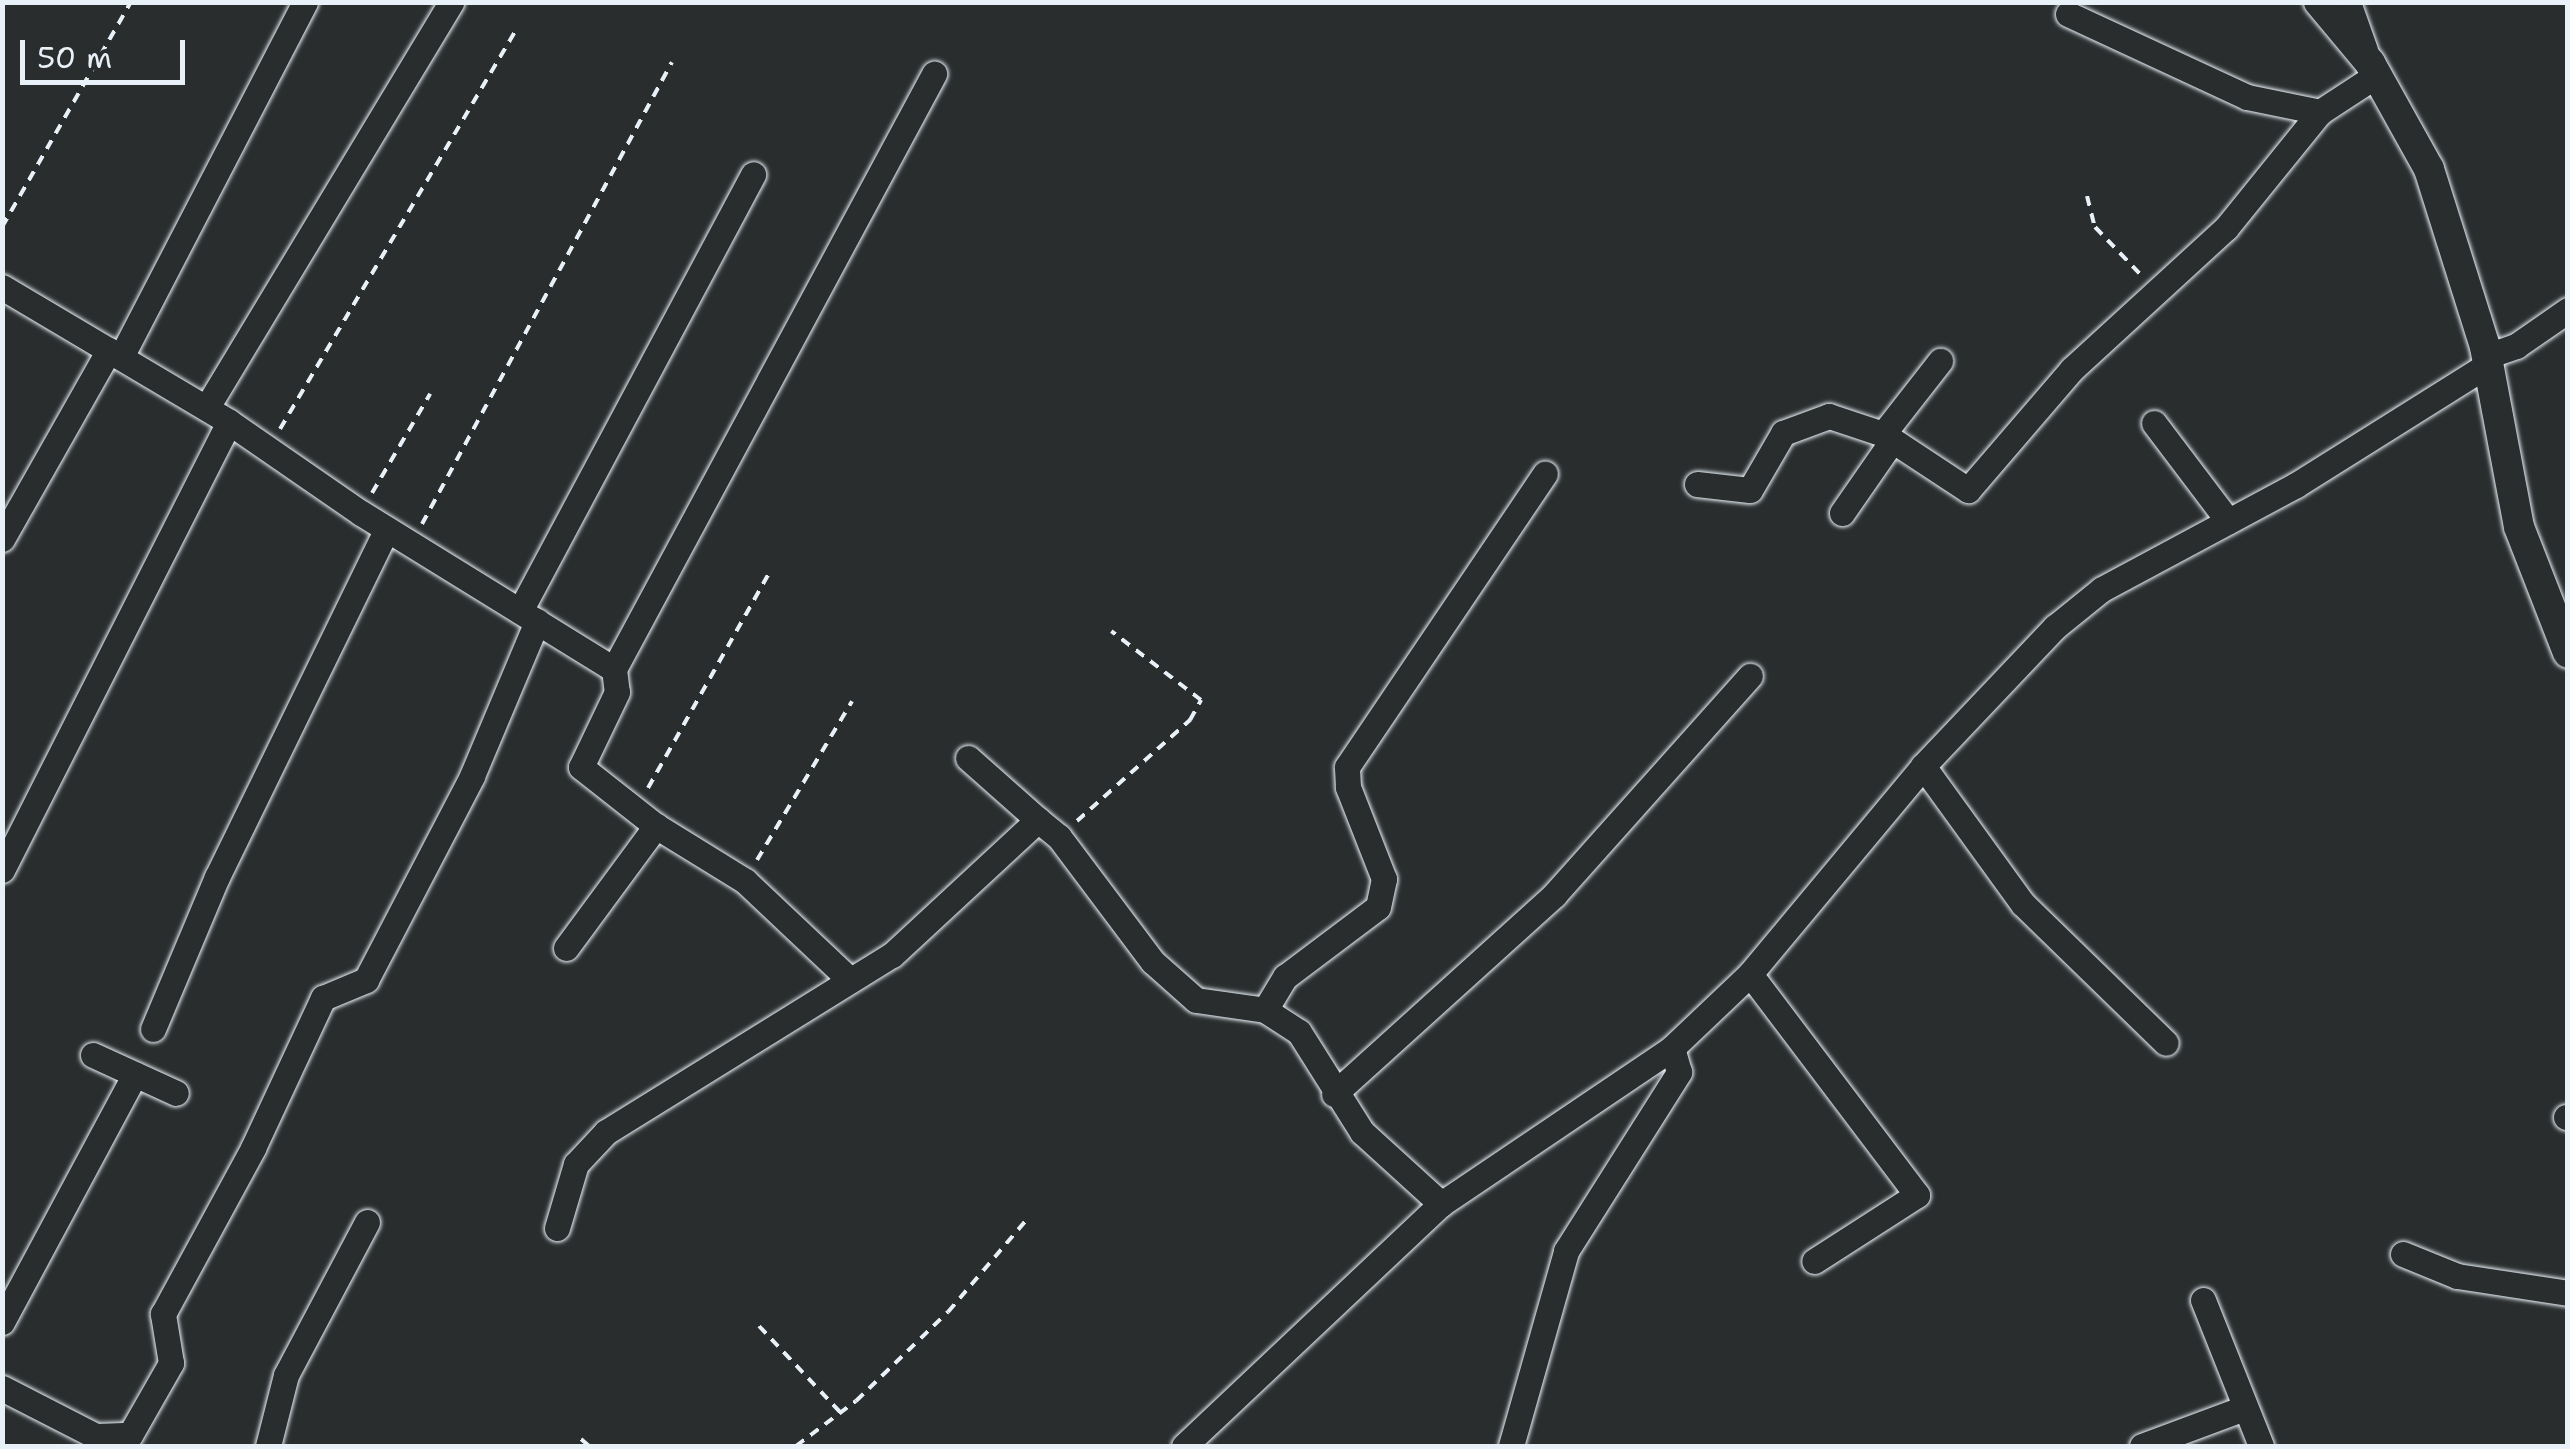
<!DOCTYPE html>
<html>
<head>
<meta charset="utf-8">
<style>
  body { margin:0 }
  #map { position:relative; width:2570px; height:1449px; overflow:hidden; background:#2a2d2e; font-family:"Shantell Sans",sans-serif }
  div>[style] { position:absolute }
  [style*='--x'] { left:calc(var(--x)*1px); top:calc(var(--y)*1px); width:calc(var(--w)*1px); rotate:calc(var(--a)*1deg) }
  .path>* { height:4px; margin-top:-2px; transform-origin:0; background:repeating-linear-gradient(90deg,#e8f1f8 0 10px,transparent 0 18px) }
  .roads { filter:drop-shadow(0 0 2px #e8f1f8) drop-shadow(0 0 2px #e8f1f8) }
  .minor>* { height:25px; margin:-12.5px; padding:0 12.5px; transform-origin:12.5px; border-radius:12.5px; background:#2a2d2e }
  .tertiary>* { height:30px; margin:-15px; padding:0 15px; transform-origin:15px; border-radius:15px; background:#2a2d2e }
  span { translate:-50% -50%; white-space:nowrap; text-align:center; line-height:1.15; -webkit-text-stroke:8px #2a2d2e; paint-order:stroke }
  .frame { position:absolute; inset:0; border:5px solid #e8f1f8; pointer-events:none }
  .scale { position:absolute; left:20px; top:40px; width:165px; height:45px; box-sizing:border-box; border:5px solid #e8f1f8; border-top:0; padding-left:12px; font-size:30px; line-height:35px; white-space:nowrap; color:#e8f1f8; -webkit-text-stroke:8px #2a2d2e; paint-order:stroke }
</style>
</head>
<body>
<div id="map">
  <div class="path">
    <i style="--x:2087;--y:196;--w:32;--a:76"></i>
    <i style="--x:2095;--y:227;--w:68;--a:46.2"></i>
    <i style="--x:2;--y:227;--w:259;--a:-60.2"></i>
    <i style="--x:280;--y:429;--w:465;--a:-59.4"></i>
    <i style="--x:372;--y:493;--w:115;--a:-59.6"></i>
    <i style="--x:422;--y:524;--w:525;--a:-61.58"></i>
    <i style="--x:648;--y:788;--w:250;--a:-60.6"></i>
    <i style="--x:1077;--y:821;--w:152;--a:-41.8"></i>
    <i style="--x:1190;--y:720;--w:23;--a:-61"></i>
    <i style="--x:1201;--y:700;--w:113;--a:-142.5"></i>
    <i style="--x:757;--y:860;--w:185;--a:-59.1"></i>
    <i style="--x:759;--y:1326;--w:120;--a:46.7"></i>
    <i style="--x:581;--y:1439;--w:11;--a:41"></i>
    <i style="--x:796;--y:1446;--w:75;--a:-36.9"></i>
    <i style="--x:856;--y:1401;--w:128;--a:-44.1"></i>
    <i style="--x:948;--y:1312;--w:123;--a:-49.6"></i>
  </div>
  <div class="roads">
    <div class="minor">
      <i style="--x:2348;--y:2;--w:51;--a:70.5"></i>
      <i style="--x:2068;--y:14;--w:197;--a:24.9"></i>
      <i style="--x:2247;--y:97;--w:75;--a:11.6"></i>
      <i style="--x:2;--y:287;--w:264;--a:30.7"></i>
      <i style="--x:229;--y:422;--w:502;--a:116.87"></i>
      <i style="--x:2487;--y:356;--w:31;--a:-19"></i>
      <i style="--x:2516;--y:346;--w:63;--a:-34.7"></i>
      <i style="--x:121;--y:357;--w:400;--a:-62.6"></i>
      <i style="--x:207;--y:407;--w:473;--a:-58.9"></i>
      <i style="--x:229;--y:422;--w:160;--a:34.6"></i>
      <i style="--x:361;--y:513;--w:297;--a:31.7"></i>
      <i style="--x:614;--y:669;--w:23;--a:83"></i>
      <i style="--x:617;--y:692;--w:83;--a:115.6"></i>
      <i style="--x:581;--y:767;--w:95;--a:38.2"></i>
      <i style="--x:656;--y:826;--w:105;--a:31.7"></i>
      <i style="--x:745;--y:881;--w:144;--a:43.3"></i>
      <i style="--x:2154;--y:423;--w:123;--a:52.9"></i>
      <i style="--x:1883;--y:434;--w:93;--a:-52"></i>
      <i style="--x:1697;--y:484;--w:53;--a:6.5"></i>
      <i style="--x:1750;--y:490;--w:66;--a:-59.9"></i>
      <i style="--x:1783;--y:433;--w:49;--a:-20.3"></i>
      <i style="--x:1829;--y:416;--w:57;--a:18.4"></i>
      <i style="--x:1883;--y:434;--w:102;--a:33.4"></i>
      <i style="--x:1968;--y:490;--w:160;--a:-49.3"></i>
      <i style="--x:2072;--y:369;--w:209;--a:-42.5"></i>
      <i style="--x:2226;--y:228;--w:149;--a:-51"></i>
      <i style="--x:2320;--y:112;--w:69;--a:-33.2"></i>
      <i style="--x:1842;--y:513;--w:88;--a:-55.2"></i>
      <i style="--x:2;--y:539;--w:217;--a:-60.5"></i>
      <i style="--x:520;--y:611;--w:495;--a:-61.9"></i>
      <i style="--x:614;--y:669;--w:676;--a:-61.73"></i>
      <i style="--x:968;--y:758;--w:94;--a:41.5"></i>
      <i style="--x:1923;--y:766;--w:170;--a:54.1"></i>
      <i style="--x:2023;--y:904;--w:199;--a:44.2"></i>
      <i style="--x:566;--y:948;--w:152;--a:-53.6"></i>
      <i style="--x:1750;--y:974;--w:277;--a:52.9"></i>
      <i style="--x:1917;--y:1195;--w:122;--a:147.3"></i>
      <i style="--x:1265;--y:1010;--w:39;--a:-59"></i>
      <i style="--x:1285;--y:977;--w:116;--a:-37"></i>
      <i style="--x:1378;--y:907;--w:29;--a:-78"></i>
      <i style="--x:1384;--y:879;--w:99;--a:-111.4"></i>
      <i style="--x:1348;--y:787;--w:20;--a:-93"></i>
      <i style="--x:1347;--y:767;--w:354;--a:-56"></i>
      <i style="--x:153;--y:1029;--w:165;--a:-67.2"></i>
      <i style="--x:217;--y:877;--w:387;--a:-64"></i>
      <i style="--x:93;--y:1055;--w:91;--a:24.6"></i>
      <i style="--x:1334;--y:1094;--w:297;--a:-42.1"></i>
      <i style="--x:1554;--y:895;--w:294;--a:-48.2"></i>
      <i style="--x:2566;--y:1117;--w:2;--a:0"></i>
      <i style="--x:557;--y:1228;--w:67;--a:-73.5"></i>
      <i style="--x:576;--y:1164;--w:44;--a:-46.8"></i>
      <i style="--x:606;--y:1132;--w:336;--a:-31.8"></i>
      <i style="--x:892;--y:955;--w:199;--a:-42.8"></i>
      <i style="--x:1038;--y:820;--w:27;--a:39"></i>
      <i style="--x:1059;--y:837;--w:156;--a:53.1"></i>
      <i style="--x:1153;--y:962;--w:57;--a:41.5"></i>
      <i style="--x:1196;--y:1000;--w:70;--a:8.2"></i>
      <i style="--x:1265;--y:1010;--w:40;--a:32.9"></i>
      <i style="--x:1299;--y:1032;--w:118;--a:57.8"></i>
      <i style="--x:1362;--y:1132;--w:107;--a:42.3"></i>
      <i style="--x:2403;--y:1254;--w:58;--a:22.2"></i>
      <i style="--x:2457;--y:1276;--w:112;--a:8.7"></i>
      <i style="--x:2203;--y:1300;--w:157;--a:68.3"></i>
      <i style="--x:2;--y:1322;--w:281;--a:-61.8"></i>
      <i style="--x:2;--y:1388;--w:106;--a:27.1"></i>
      <i style="--x:96;--y:1436;--w:34;--a:-2"></i>
      <i style="--x:130;--y:1435;--w:83;--a:-60.3"></i>
      <i style="--x:171;--y:1363;--w:50;--a:-99.3"></i>
      <i style="--x:163;--y:1314;--w:189;--a:-61.5"></i>
      <i style="--x:253;--y:1148;--w:166;--a:-65"></i>
      <i style="--x:323;--y:998;--w:47;--a:-22.7"></i>
      <i style="--x:366;--y:980;--w:230;--a:-62.5"></i>
      <i style="--x:472;--y:776;--w:168;--a:-67.2"></i>
      <i style="--x:268;--y:1446;--w:73;--a:-75.8"></i>
      <i style="--x:286;--y:1375;--w:173;--a:-62.1"></i>
      <i style="--x:1184;--y:1446;--w:353;--a:-43.3"></i>
      <i style="--x:1441;--y:1204;--w:279;--a:-34"></i>
      <i style="--x:1672;--y:1048;--w:108;--a:-43.5"></i>
      <i style="--x:1750;--y:974;--w:271;--a:-50.2"></i>
      <i style="--x:1923;--y:766;--w:192;--a:-46.5"></i>
      <i style="--x:2055;--y:627;--w:60;--a:-39"></i>
      <i style="--x:2102;--y:589;--w:220;--a:-28.2"></i>
      <i style="--x:2296;--y:485;--w:228;--a:-32.1"></i>
      <i style="--x:1511;--y:1446;--w:203;--a:-74.2"></i>
      <i style="--x:1566;--y:1251;--w:212;--a:-57.7"></i>
      <i style="--x:1679;--y:1072;--w:25;--a:-106"></i>
      <i style="--x:2142;--y:1446;--w:109;--a:-20.4"></i>
    </div>
    <div class="tertiary">
      <i style="--x:2319;--y:2;--w:80;--a:50.1"></i>
      <i style="--x:2370;--y:63;--w:121;--a:60.9"></i>
      <i style="--x:2429;--y:169;--w:187;--a:72.5"></i>
      <i style="--x:2485;--y:347;--w:183;--a:79.3"></i>
      <i style="--x:2519;--y:527;--w:135;--a:68.7"></i>
    </div>
  </div>
  <div class="frame"></div>
  <div class="scale">50 m</div>
</div>
</body>
</html>
